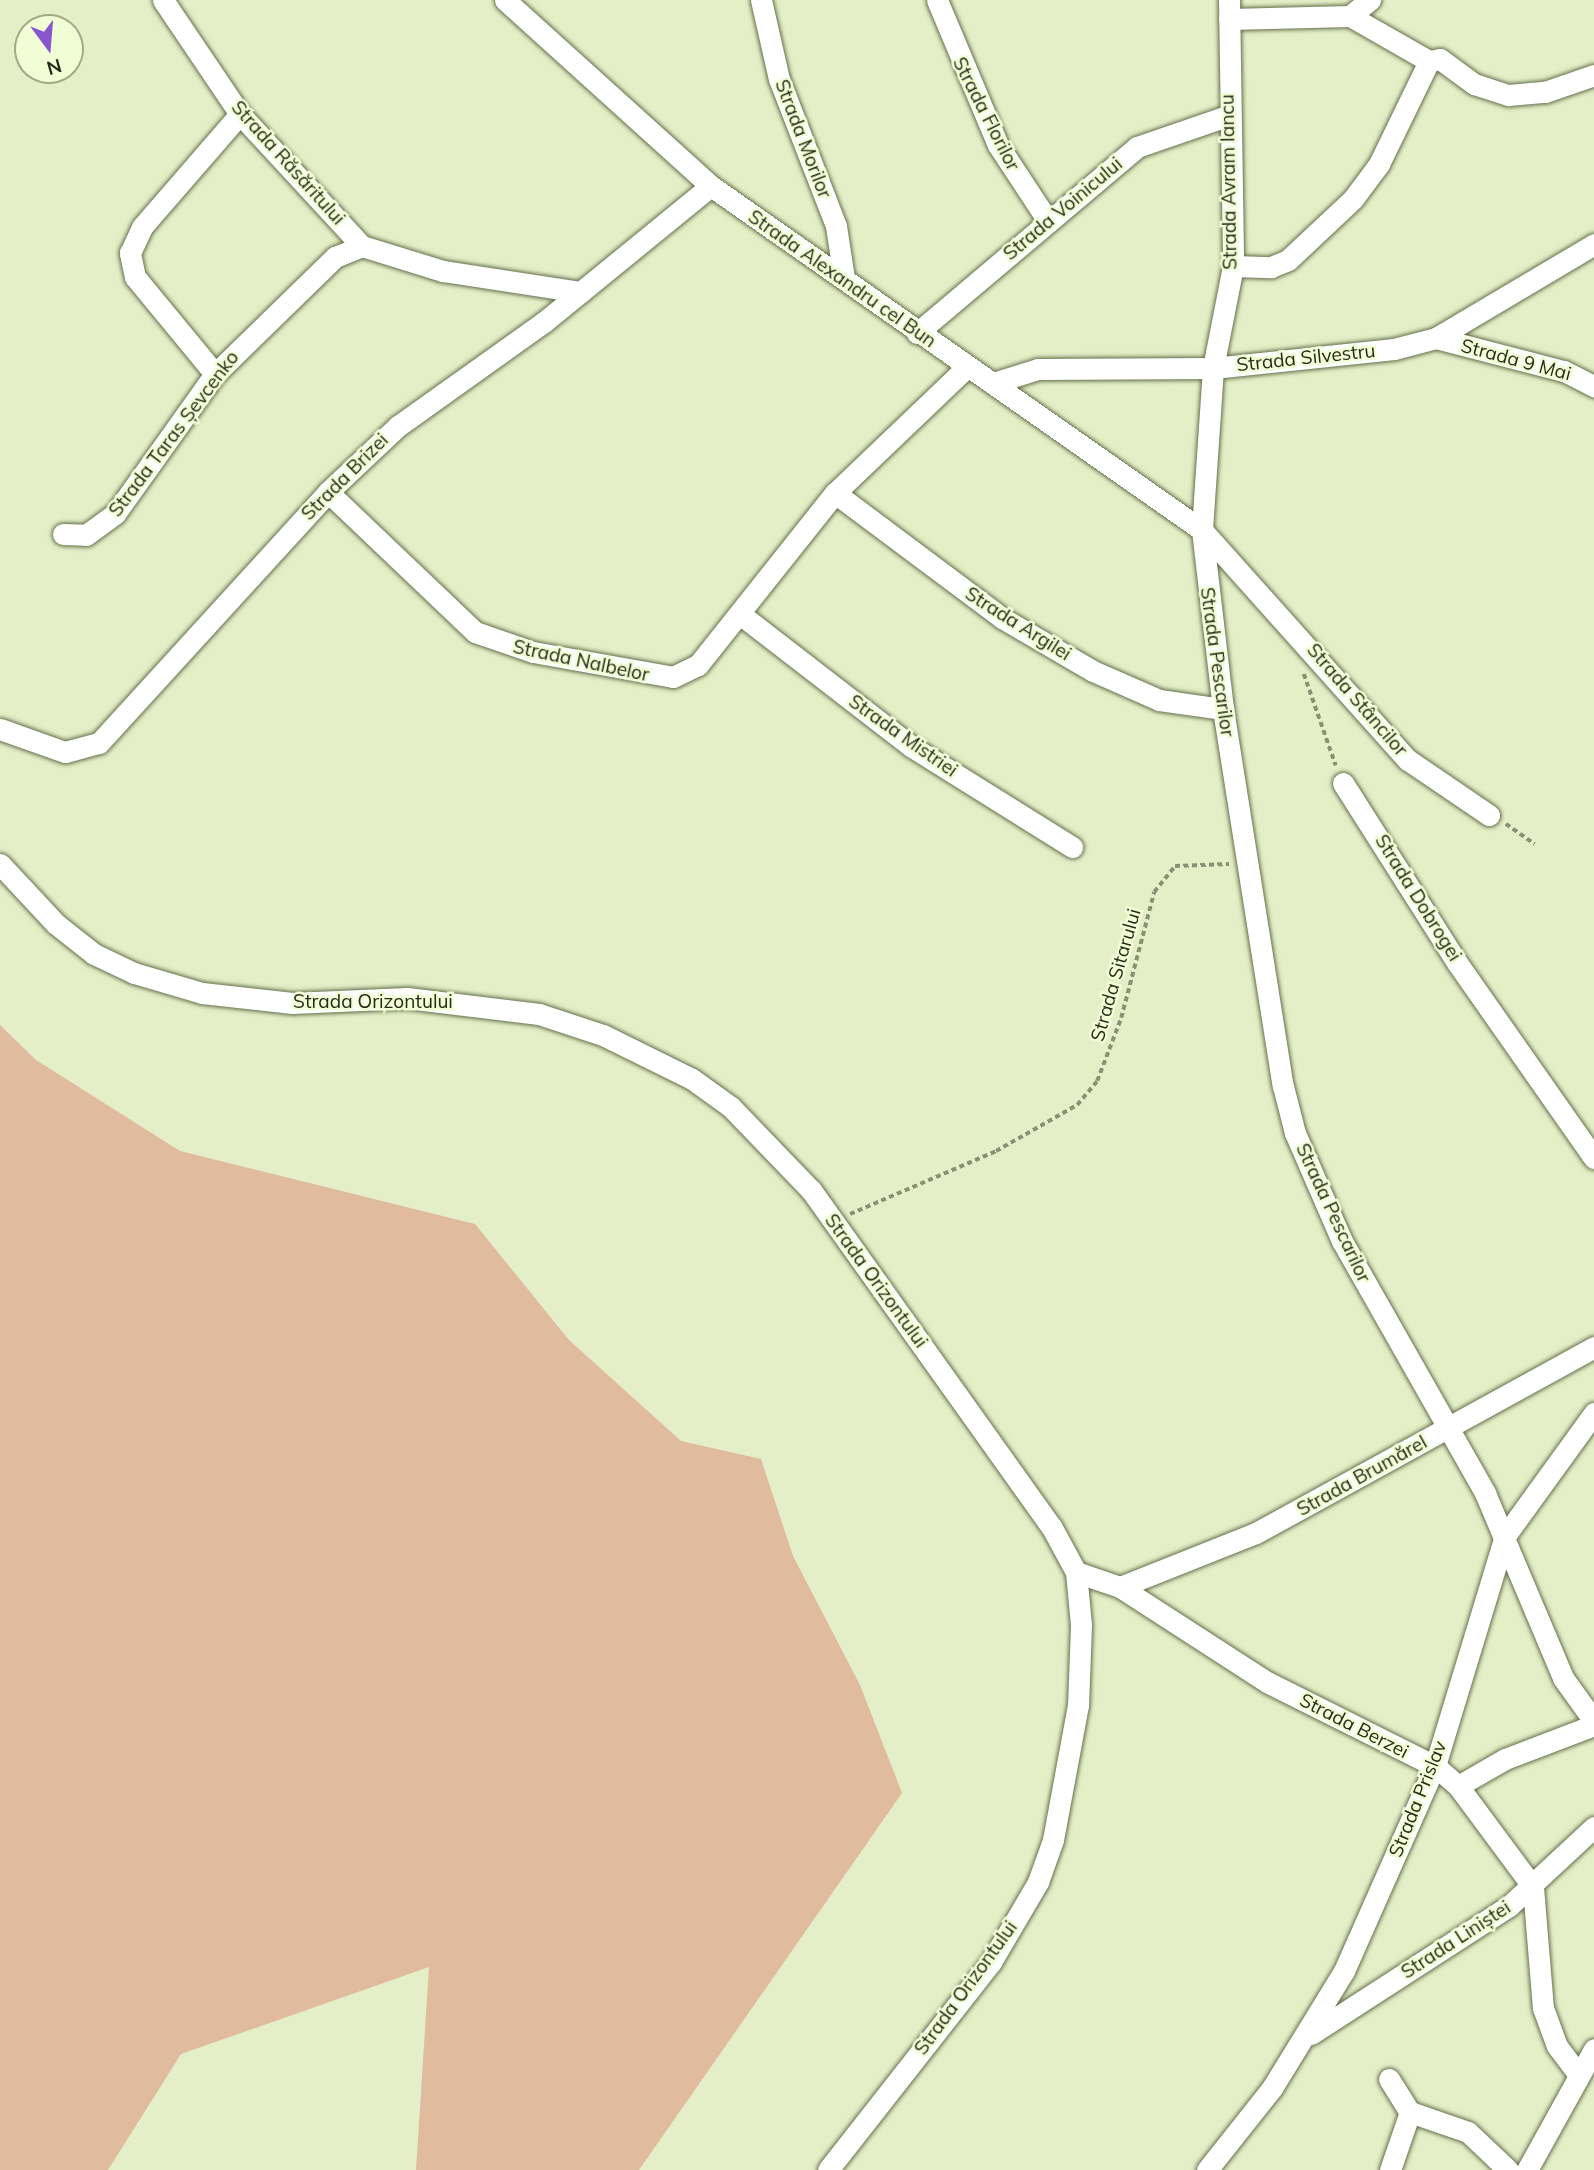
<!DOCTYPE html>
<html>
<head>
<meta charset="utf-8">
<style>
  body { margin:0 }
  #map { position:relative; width:1594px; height:2170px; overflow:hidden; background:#e4efc7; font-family:Mulish,sans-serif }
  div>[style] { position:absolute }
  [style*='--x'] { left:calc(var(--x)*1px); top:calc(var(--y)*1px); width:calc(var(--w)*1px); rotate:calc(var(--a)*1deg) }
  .green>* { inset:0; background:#e0bb9e }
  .path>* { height:3.5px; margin-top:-1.75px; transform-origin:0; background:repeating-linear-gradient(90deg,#899175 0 5px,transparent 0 8.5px) }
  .roads { filter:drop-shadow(0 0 2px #66704c) drop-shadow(0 0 2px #66704c) }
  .minor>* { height:21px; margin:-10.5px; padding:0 10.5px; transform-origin:10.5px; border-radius:10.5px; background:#fff }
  span { translate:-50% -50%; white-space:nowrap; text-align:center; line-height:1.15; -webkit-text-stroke:5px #f1fdd4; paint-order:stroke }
  .street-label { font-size:19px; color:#262a1b }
  .north { position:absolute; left:14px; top:14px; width:70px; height:70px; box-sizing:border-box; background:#f1fdd4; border:2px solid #a0a98a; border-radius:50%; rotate:164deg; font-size:19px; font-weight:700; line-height:28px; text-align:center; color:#262a1b }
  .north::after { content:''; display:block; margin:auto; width:24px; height:32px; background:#8855cd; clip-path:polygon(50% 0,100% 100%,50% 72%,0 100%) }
</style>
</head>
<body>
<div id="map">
  <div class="green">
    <i style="clip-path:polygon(0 1025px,36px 1060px,180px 1151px,475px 1224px,569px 1340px,681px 1441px,761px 1459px,793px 1556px,860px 1685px,902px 1793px,639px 2170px,416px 2170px,429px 1967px,181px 2054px,108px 2170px,0 2170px)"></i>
  </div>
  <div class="path">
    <i style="--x:1304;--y:674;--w:97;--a:70.8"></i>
    <i style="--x:1506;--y:824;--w:35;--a:35"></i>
    <i style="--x:850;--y:1214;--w:159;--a:-23.3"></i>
    <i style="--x:996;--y:1151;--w:93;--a:-29.6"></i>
    <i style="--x:1077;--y:1105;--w:31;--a:-50"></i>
    <i style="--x:1097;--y:1081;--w:67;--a:-69.1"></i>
    <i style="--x:1121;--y:1018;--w:130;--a:-75.3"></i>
    <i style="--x:1154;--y:892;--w:33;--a:-51"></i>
    <i style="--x:1175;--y:866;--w:54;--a:-2.1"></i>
  </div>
  <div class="roads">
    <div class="minor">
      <i style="--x:163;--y:0;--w:138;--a:56"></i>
      <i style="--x:240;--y:114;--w:180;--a:47.3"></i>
      <i style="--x:505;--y:0;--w:278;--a:42.1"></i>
      <i style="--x:711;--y:186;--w:600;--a:35.02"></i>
      <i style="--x:1202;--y:530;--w:309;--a:48.2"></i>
      <i style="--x:1408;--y:760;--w:98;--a:34.2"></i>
      <i style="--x:761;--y:0;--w:81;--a:77.2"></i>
      <i style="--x:779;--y:79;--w:158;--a:68.8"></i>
      <i style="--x:836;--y:226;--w:53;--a:81.3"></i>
      <i style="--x:937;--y:0;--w:157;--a:67.2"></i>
      <i style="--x:998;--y:145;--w:91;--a:56.7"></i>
      <i style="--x:1229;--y:0;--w:266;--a:89.1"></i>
      <i style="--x:1233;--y:266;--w:104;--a:101.1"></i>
      <i style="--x:1213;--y:368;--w:162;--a:93.9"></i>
      <i style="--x:1202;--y:530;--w:180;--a:83.3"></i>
      <i style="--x:1223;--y:709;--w:382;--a:81"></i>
      <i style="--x:1283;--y:1086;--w:49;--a:75.7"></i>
      <i style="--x:1295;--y:1133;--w:118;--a:66.5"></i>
      <i style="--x:1342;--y:1241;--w:290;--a:60.4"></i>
      <i style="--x:1485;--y:1493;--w:201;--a:67.1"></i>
      <i style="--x:1563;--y:1678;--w:53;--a:54.2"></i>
      <i style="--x:1350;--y:16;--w:26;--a:-39"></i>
      <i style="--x:1229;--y:19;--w:121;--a:-1.4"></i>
      <i style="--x:1350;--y:16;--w:91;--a:29.7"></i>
      <i style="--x:1429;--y:61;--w:11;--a:-10"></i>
      <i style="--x:1440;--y:59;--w:42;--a:36.3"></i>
      <i style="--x:1474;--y:84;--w:36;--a:18"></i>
      <i style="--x:1508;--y:95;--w:37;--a:-5"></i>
      <i style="--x:1545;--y:92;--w:52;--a:-19.1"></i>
      <i style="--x:1233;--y:266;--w:38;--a:2"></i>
      <i style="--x:1271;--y:267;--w:18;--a:-22"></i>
      <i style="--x:1288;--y:260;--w:89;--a:-43.2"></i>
      <i style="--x:1353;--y:199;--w:44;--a:-53.4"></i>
      <i style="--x:1379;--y:164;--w:114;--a:-64.1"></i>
      <i style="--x:917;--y:333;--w:288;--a:-40.2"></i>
      <i style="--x:1137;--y:147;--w:95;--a:-19"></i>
      <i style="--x:1436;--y:338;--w:132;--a:14.5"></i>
      <i style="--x:1564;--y:371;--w:34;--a:27"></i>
      <i style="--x:215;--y:374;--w:126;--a:-129.5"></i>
      <i style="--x:135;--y:277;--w:25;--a:-102"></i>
      <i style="--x:130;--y:253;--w:29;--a:-65"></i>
      <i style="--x:142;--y:227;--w:150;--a:-49.1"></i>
      <i style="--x:993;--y:383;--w:47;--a:-17.3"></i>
      <i style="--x:1038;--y:369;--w:175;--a:-0.3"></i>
      <i style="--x:1213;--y:368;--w:182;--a:-6"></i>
      <i style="--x:1394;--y:349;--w:43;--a:-14.7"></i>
      <i style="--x:1436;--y:338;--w:184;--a:-30.7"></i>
      <i style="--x:328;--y:492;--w:203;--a:43.6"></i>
      <i style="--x:475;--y:632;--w:61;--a:19"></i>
      <i style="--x:533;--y:652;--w:142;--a:10.1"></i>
      <i style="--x:673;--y:677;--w:28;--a:-26"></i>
      <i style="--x:698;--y:665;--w:220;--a:-51.5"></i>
      <i style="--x:835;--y:493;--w:182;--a:-43.7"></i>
      <i style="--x:835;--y:493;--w:209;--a:36.8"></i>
      <i style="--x:1002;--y:618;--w:105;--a:30.2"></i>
      <i style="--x:1093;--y:671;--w:72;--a:23.7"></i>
      <i style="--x:1159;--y:700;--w:65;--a:8"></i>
      <i style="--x:63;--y:534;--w:23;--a:2"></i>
      <i style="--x:86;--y:535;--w:36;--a:-36"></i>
      <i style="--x:115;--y:514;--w:172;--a:-54.5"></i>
      <i style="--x:215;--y:374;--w:168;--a:-44.3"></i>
      <i style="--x:335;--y:257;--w:29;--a:-22"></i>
      <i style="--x:362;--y:246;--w:85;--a:17.2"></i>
      <i style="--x:443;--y:271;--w:139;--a:8.7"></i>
      <i style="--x:740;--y:614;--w:217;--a:37.7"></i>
      <i style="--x:912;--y:747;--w:189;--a:32"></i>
      <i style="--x:0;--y:729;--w:69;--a:19.5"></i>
      <i style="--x:65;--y:752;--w:35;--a:-15"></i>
      <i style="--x:99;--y:743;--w:340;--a:-47.6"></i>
      <i style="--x:328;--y:492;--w:96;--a:-43.3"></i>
      <i style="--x:398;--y:426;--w:179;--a:-35.5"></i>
      <i style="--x:544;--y:322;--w:215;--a:-39.2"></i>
      <i style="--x:1343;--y:783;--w:214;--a:57.6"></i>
      <i style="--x:1458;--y:964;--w:237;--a:55"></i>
      <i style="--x:0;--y:864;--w:82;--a:47"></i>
      <i style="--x:56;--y:924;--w:48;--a:38.3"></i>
      <i style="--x:94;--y:954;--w:44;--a:25.4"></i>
      <i style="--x:134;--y:973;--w:71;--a:16.4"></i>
      <i style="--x:202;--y:993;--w:91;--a:6.3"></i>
      <i style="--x:292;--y:1003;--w:115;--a:-2.5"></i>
      <i style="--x:407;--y:998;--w:133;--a:6.9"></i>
      <i style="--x:539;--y:1014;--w:67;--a:18.2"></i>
      <i style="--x:603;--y:1035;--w:99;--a:26.3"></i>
      <i style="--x:692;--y:1079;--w:48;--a:35.7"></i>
      <i style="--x:731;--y:1107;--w:115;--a:46.1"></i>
      <i style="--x:811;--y:1190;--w:413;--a:54.5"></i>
      <i style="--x:1051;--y:1526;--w:52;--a:61.5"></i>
      <i style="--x:1076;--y:1572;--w:53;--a:84.6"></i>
      <i style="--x:1081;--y:1625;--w:80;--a:92.1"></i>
      <i style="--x:1078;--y:1705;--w:137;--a:100.5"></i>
      <i style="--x:1053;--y:1840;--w:45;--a:109.7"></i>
      <i style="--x:1038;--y:1882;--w:93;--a:120.4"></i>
      <i style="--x:991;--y:1962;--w:264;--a:128.1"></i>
      <i style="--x:1076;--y:1572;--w:46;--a:18.8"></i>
      <i style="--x:1120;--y:1587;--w:175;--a:32.9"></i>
      <i style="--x:1267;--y:1682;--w:188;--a:26.6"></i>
      <i style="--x:1435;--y:1766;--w:30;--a:41"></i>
      <i style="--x:1458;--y:1786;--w:126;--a:53.4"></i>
      <i style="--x:1533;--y:1887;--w:121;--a:85.3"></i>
      <i style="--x:1543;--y:2008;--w:40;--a:69.8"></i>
      <i style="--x:1557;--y:2046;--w:36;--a:53"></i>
      <i style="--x:1120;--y:1587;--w:146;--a:-21.7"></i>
      <i style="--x:1256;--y:1533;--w:386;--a:-28.8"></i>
      <i style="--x:1458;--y:1786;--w:54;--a:-29.9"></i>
      <i style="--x:1505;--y:1759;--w:95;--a:-20.9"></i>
      <i style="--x:1311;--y:2034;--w:236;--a:-32.9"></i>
      <i style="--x:1509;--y:1906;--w:116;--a:-42.9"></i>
      <i style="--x:1389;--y:2079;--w:39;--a:58"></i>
      <i style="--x:1410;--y:2112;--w:61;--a:19"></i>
      <i style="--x:1468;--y:2132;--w:55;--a:43.5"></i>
      <i style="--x:1207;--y:2170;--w:105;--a:-51.6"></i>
      <i style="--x:1272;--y:2088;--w:137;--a:-58.4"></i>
      <i style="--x:1344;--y:1971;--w:224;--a:-66.1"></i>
      <i style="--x:1435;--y:1766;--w:240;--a:-73.1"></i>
      <i style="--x:1505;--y:1536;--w:152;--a:-54.1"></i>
      <i style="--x:1390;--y:2170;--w:61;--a:-71"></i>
      <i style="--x:1527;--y:2170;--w:138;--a:-61"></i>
    </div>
  </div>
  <div class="street-label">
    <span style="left:986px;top:114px;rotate:63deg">Strada Florilor</span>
    <span style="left:803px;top:139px;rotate:69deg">Strada Morilor</span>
    <span style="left:288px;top:163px;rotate:48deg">Strada Răsăritului</span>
    <span style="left:1229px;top:182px;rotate:-91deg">Strada Avram Iancu</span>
    <span style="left:1063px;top:209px;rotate:-40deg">Strada Voinicului</span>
    <span style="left:842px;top:279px;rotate:35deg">Strada Alexandru cel Bun</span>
    <span style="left:1306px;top:358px;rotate:-6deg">Strada Silvestru</span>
    <span style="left:1516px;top:360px;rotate:15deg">Strada 9 Mai</span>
    <span style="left:174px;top:434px;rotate:-53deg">Strada Taras Șevcenko</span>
    <span style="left:345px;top:477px;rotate:-45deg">Strada Brizei</span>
    <span style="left:1018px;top:624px;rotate:32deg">Strada Argilei</span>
    <span style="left:581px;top:661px;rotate:12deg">Strada Nalbelor</span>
    <span style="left:1217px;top:662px;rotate:82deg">Strada Pescarilor</span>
    <span style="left:1357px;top:700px;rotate:49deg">Strada Stâncilor</span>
    <span style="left:903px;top:736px;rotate:35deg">Strada Mistriei</span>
    <span style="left:1418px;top:898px;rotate:58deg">Strada Dobrogei</span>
    <span style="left:1116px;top:975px;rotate:-74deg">Strada Sitarului</span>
    <span style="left:373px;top:1002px">Strada Orizontului</span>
    <span style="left:1333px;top:1213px;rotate:65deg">Strada Pescarilor</span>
    <span style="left:876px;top:1281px;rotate:54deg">Strada Orizontului</span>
    <span style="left:1362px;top:1476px;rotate:-29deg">Strada Brumărel</span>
    <span style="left:1354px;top:1726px;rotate:27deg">Strada Berzei</span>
    <span style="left:1418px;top:1799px;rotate:-68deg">Strada Prislav</span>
    <span style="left:1456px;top:1940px;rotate:-33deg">Strada Liniștei</span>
    <span style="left:966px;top:1988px;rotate:-54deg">Strada Orizontului</span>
  </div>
  <div class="north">N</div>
</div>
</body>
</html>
